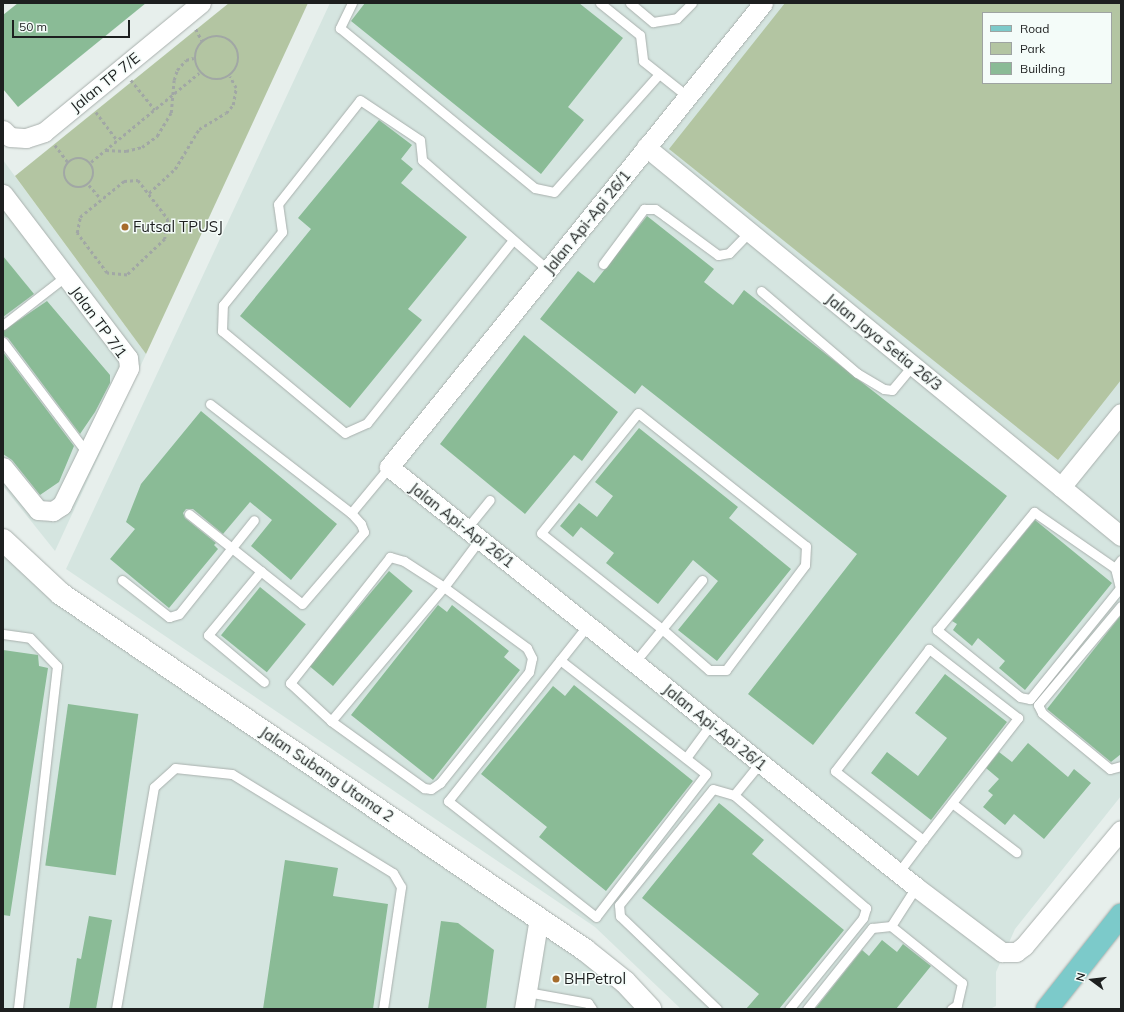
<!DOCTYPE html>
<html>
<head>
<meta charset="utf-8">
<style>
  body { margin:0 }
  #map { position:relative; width:1124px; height:1012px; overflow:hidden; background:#e7efec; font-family:Mulish,sans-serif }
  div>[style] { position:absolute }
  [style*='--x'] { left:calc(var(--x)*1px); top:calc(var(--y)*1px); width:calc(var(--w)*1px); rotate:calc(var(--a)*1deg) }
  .built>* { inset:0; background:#d5e5e0 }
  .green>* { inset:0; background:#b3c5a2 }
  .building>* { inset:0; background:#8abb96; transform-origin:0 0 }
  .path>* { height:2.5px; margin-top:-1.25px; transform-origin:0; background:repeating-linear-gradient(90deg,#a1a7a5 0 3px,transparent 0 6px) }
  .path>.ring { margin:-1.25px; padding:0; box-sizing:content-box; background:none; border:2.5px solid #a1a7a5; border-radius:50% }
  .roads { filter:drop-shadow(0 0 1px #a9b0ad) drop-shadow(0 0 1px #a9b0ad) }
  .service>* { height:9px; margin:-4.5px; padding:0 4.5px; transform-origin:4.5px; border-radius:4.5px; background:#fff }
  .minor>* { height:19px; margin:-9.5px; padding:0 9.5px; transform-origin:9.5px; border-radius:9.5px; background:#fff }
  .secondary>* { height:22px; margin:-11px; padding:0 11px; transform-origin:11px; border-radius:11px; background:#fff }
  .primary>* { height:22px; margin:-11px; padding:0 11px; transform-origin:11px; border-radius:11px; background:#7ccaca }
  .dots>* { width:11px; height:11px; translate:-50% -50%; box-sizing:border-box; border:2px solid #f4fcf9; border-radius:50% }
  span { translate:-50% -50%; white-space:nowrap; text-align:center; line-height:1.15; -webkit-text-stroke:3px #f4fcf9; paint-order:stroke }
  .street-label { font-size:15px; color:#1d1f1f }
  .poi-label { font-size:15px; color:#1d1f1f }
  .left { translate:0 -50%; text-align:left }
  .frame { position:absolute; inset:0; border:4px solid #1d1f1f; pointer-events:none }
  .legend { position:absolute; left:982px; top:12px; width:130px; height:72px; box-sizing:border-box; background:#f4fcf9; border:1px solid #9ea4a2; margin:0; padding:5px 7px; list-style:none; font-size:12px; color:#1d1f1f }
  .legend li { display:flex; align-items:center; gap:8px; height:20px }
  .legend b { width:20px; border:1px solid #9ea4a2 }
  .north { position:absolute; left:1072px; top:960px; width:40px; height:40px; -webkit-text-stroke:3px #f4fcf9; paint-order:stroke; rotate:285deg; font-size:11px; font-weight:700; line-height:16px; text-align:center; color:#1d1f1f }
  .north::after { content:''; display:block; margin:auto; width:14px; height:18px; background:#1d1f1f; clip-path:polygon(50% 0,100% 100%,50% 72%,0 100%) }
  .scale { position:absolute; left:12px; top:20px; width:118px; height:18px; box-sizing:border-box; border:2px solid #1d1f1f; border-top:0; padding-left:5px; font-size:12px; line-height:14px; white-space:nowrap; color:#1d1f1f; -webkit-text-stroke:3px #f4fcf9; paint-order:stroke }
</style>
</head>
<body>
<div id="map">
  <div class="built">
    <i style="clip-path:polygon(evenodd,330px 3px,1121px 3px,1121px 796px,1015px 929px,996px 972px,996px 1006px,990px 1009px,681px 1009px,595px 927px,66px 569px,330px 3px,983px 13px,1111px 13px,1111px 83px,983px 83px,983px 13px)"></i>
    <i style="clip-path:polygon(3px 160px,146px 354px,55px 551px,3px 486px)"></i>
    <i style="clip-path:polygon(3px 536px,53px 596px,586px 946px,648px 1009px,3px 1009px)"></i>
  </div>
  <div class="green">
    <i style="clip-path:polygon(229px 3px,308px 3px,146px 354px,15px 176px)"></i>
    <i style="clip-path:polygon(evenodd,785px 3px,1121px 3px,1121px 380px,1058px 460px,669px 149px,785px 3px,983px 13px,1111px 13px,1111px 83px,983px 83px,983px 13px)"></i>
  </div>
  <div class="building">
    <i style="clip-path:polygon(18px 3px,146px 3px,18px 107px,3px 89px,3px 15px)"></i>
    <i style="clip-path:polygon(365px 3px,579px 3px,623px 38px,568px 107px,584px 120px,541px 174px,351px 21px)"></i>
    <i style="clip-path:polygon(379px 120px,412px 145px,401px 159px,413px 169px,401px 183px,467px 237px,408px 309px,422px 320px,350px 408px,240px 316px,311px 229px,298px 218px)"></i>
    <i style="clip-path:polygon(647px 216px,714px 269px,704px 282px,733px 305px,744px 290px,1007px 496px,813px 745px,748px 694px,857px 554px,642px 385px,635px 394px,540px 319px,578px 271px,594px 283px)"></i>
    <i style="clip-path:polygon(3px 256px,34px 294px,3px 317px)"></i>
    <i style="clip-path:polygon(47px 301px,110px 375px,110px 383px,95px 412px,80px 434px,8px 338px,3px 336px,3px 331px)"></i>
    <i style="clip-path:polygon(524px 335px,618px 412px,582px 461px,574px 455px,525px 514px,440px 444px)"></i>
    <i style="clip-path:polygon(3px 352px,74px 446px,59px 482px,40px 495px,12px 460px,3px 454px)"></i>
    <i style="clip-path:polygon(201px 411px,337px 524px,291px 580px,251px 546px,272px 520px,250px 502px,223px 534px,193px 509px,186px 509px,183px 513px,185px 518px,216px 543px,214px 545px,218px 549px,169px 608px,110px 559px,135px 529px,126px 522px,141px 484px)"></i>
    <i style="clip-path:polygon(639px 428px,738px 507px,729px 518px,791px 569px,717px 661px,678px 630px,718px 581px,693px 560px,658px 604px,606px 563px,614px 553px,581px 527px,573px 537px,560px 526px,579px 503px,597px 517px,613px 496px,595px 482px)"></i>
    <i style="clip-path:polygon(1035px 520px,1112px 583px,1025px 690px,999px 668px,1005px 661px,978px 638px,972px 646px,953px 630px,957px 624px,952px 621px)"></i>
    <i style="left:389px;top:571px;width:31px;height:124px;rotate:40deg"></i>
    <i style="left:260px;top:587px;width:59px;height:62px;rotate:39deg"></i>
    <i style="clip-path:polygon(438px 605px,447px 612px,452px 605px,509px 651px,504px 657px,520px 670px,433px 780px,351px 715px)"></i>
    <i style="clip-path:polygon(1121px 615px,1121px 754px,1111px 762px,1047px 709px)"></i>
    <i style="clip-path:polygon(3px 650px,38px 655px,39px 666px,48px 668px,10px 916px,3px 915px)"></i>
    <i style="clip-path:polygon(945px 674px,1007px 722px,931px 820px,871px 773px,887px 752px,918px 776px,947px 738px,915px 713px)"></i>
    <i style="clip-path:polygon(574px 685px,693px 781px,606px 891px,539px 837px,547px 827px,481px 774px,553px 686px,565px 696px)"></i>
    <i style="left:68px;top:704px;width:71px;height:163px;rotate:8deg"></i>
    <i style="clip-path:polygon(1028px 743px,1068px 777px,1074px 769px,1091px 783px,1044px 839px,1014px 814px,1005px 825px,983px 807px,993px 795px,988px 791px,999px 779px,986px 768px,999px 752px,1012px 762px)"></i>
    <i style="clip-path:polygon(719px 803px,764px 840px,752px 854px,844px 930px,779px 1009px,746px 1009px,759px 994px,642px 898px)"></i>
    <i style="clip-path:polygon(285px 860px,338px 868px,333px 896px,388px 904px,373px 1009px,263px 1009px)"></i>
    <i style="clip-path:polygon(89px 916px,112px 920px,96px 1009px,69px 1009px,77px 958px,81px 959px)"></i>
    <i style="clip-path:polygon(441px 921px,458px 923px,494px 950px,486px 1009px,428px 1009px)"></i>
    <i style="clip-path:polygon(882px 940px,897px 952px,903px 944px,931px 966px,896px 1009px,815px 1009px,862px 950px,869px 956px)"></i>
  </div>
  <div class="path">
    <i style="--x:196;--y:29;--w:13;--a:63"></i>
    <i class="ring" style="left:195px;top:36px;width:41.5px;height:41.5px"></i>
    <i style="--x:131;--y:80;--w:38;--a:51"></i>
    <i style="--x:96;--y:112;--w:35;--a:53"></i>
    <i style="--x:55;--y:145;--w:21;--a:53"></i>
    <i style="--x:106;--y:150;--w:20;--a:3"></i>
    <i style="--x:126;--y:151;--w:16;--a:-14"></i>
    <i style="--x:142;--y:147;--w:19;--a:-36"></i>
    <i style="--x:157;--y:136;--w:27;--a:-59"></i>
    <i style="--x:171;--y:113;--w:33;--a:-85"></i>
    <i style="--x:174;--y:80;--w:10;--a:-73"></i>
    <i style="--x:177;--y:70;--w:13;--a:-48"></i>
    <i style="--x:186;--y:60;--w:8;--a:-14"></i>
    <i class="ring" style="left:64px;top:158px;width:27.5px;height:27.5px"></i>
    <i style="--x:91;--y:162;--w:140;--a:-39.5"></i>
    <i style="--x:138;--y:180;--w:49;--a:52.4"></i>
    <i style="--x:168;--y:219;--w:20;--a:99"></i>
    <i style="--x:165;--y:239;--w:52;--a:136.5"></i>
    <i style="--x:127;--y:275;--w:20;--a:-174"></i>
    <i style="--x:107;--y:273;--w:50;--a:-126.9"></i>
    <i style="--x:77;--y:233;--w:16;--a:-79"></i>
    <i style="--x:80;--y:217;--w:57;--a:-39.3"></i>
    <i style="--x:124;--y:181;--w:14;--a:-4"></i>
    <i style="--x:89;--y:185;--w:18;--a:49"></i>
    <i style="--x:149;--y:193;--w:35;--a:-43"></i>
    <i style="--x:175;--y:169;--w:47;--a:-59"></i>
    <i style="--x:199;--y:129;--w:31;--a:-31"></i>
    <i style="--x:226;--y:113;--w:11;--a:-49"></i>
    <i style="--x:233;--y:105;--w:17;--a:-80"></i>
    <i style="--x:236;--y:88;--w:13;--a:-119"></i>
  </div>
  <div class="roads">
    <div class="service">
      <i style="--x:352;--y:3;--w:28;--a:116"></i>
      <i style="--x:340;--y:28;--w:252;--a:39.4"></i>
      <i style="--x:535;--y:188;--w:19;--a:12"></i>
      <i style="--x:554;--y:192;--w:158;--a:-48.3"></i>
      <i style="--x:600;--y:3;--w:51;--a:38.7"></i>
      <i style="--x:640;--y:35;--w:26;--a:83"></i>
      <i style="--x:643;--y:61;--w:56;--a:38.5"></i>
      <i style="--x:630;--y:3;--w:30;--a:40"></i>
      <i style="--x:653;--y:22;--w:24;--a:-9"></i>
      <i style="--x:677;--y:18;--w:21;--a:-45"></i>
      <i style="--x:513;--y:240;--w:234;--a:128.6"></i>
      <i style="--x:367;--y:423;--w:24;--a:156"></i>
      <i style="--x:345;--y:433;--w:160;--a:-140.3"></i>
      <i style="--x:222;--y:331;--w:26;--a:-88"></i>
      <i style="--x:223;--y:305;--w:94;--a:-51.1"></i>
      <i style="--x:282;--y:232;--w:28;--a:-98"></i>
      <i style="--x:278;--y:204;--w:132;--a:-51.7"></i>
      <i style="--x:360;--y:100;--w:72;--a:33.7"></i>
      <i style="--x:420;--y:140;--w:20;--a:84"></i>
      <i style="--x:422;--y:160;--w:167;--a:41.1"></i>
      <i style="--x:603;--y:264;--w:69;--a:-53.3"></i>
      <i style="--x:644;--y:209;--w:11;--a:0"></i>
      <i style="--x:655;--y:209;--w:12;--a:35"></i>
      <i style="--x:665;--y:216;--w:66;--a:36.3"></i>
      <i style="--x:718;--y:255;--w:11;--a:-10"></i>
      <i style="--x:729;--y:253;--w:29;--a:-46"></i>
      <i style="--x:761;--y:291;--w:126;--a:40.5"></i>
      <i style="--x:857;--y:373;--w:31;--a:31"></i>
      <i style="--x:884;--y:389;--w:8;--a:7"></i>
      <i style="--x:892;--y:390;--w:33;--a:-50"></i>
      <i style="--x:3;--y:325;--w:80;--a:-37.9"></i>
      <i style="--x:3;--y:342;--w:139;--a:52.9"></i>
      <i style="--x:210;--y:404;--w:178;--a:37.7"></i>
      <i style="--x:351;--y:513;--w:60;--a:-50.4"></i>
      <i style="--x:638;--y:413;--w:214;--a:38.4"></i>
      <i style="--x:806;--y:546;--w:19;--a:93"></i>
      <i style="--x:805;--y:565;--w:131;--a:127"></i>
      <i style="--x:726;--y:670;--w:17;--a:180"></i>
      <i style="--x:709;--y:670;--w:62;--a:-138.9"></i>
      <i style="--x:662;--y:629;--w:154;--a:-141.6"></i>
      <i style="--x:541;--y:533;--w:154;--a:-51.1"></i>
      <i style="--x:1034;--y:512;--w:98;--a:34.7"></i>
      <i style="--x:1115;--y:568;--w:21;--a:76"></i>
      <i style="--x:1120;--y:588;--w:143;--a:129"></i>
      <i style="--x:1030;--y:699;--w:10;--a:-169"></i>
      <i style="--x:1020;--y:697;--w:107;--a:-141.1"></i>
      <i style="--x:937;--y:630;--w:153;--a:-50.6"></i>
      <i style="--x:189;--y:514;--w:144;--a:38.5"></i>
      <i style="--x:302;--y:604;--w:95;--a:-49.3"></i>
      <i style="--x:364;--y:532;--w:9;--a:-111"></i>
      <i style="--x:361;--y:524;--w:15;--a:-132"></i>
      <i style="--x:467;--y:528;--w:36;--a:-51"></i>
      <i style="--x:1115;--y:568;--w:10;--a:-53"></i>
      <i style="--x:261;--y:571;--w:83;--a:129.6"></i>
      <i style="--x:208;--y:635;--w:73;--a:40"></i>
      <i style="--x:122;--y:580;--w:60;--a:38.2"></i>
      <i style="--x:169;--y:617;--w:10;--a:-17"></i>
      <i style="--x:179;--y:614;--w:120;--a:-51.4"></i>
      <i style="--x:1121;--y:606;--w:129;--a:130"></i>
      <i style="--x:1038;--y:705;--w:9;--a:63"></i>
      <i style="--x:1042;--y:713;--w:88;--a:39.5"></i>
      <i style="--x:1110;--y:769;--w:11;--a:-15"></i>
      <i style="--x:3;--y:634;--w:27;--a:8"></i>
      <i style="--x:30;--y:638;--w:39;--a:46"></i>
      <i style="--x:57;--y:666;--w:345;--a:96.5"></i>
      <i style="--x:560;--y:660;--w:185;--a:38"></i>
      <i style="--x:706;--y:774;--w:180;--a:127.6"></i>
      <i style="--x:596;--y:917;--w:188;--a:-141.9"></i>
      <i style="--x:448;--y:801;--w:225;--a:-51.5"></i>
      <i style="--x:635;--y:662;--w:106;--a:-50.7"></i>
      <i style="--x:331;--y:721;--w:115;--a:35.8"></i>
      <i style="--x:424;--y:788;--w:7;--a:8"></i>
      <i style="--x:431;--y:789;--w:11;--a:-34"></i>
      <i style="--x:440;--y:783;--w:142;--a:-51.3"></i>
      <i style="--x:529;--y:672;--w:14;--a:-78"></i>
      <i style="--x:532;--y:658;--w:11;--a:-117"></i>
      <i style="--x:527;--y:648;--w:103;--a:-143.7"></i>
      <i style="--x:444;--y:587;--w:48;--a:-147"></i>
      <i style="--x:404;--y:561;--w:15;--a:-164"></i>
      <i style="--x:390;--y:557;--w:161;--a:128.4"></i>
      <i style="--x:290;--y:683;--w:56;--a:42.8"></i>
      <i style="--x:331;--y:721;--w:175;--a:-49.9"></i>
      <i style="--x:444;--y:587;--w:60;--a:-53.1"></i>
      <i style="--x:686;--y:758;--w:42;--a:-53.7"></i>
      <i style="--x:734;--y:795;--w:41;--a:-50.9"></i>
      <i style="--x:952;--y:803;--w:81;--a:37.4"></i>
      <i style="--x:898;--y:873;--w:41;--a:-52.9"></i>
      <i style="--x:923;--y:840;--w:155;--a:-52.1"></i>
      <i style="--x:1018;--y:718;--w:113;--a:-142.2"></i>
      <i style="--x:929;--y:649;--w:154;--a:127.6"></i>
      <i style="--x:835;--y:771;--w:112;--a:38.1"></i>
      <i style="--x:891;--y:926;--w:46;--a:-57.3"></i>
      <i style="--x:527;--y:992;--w:62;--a:10.2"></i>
      <i style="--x:588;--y:1003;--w:7;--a:56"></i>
      <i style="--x:116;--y:1009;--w:225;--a:-80.3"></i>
      <i style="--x:154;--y:787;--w:28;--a:-42"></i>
      <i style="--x:175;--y:768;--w:57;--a:6"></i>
      <i style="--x:232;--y:774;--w:189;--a:31.6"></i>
      <i style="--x:393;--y:873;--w:16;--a:60"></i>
      <i style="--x:401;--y:887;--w:123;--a:98.4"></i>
      <i style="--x:717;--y:1009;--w:134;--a:-136.2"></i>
      <i style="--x:620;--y:916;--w:11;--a:-95"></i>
      <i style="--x:619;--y:905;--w:149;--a:-51"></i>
      <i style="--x:713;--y:789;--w:22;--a:16"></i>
      <i style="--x:734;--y:795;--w:174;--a:40.6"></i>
      <i style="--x:866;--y:908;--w:10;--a:107"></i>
      <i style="--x:863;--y:918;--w:117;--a:129.1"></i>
      <i style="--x:807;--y:1009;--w:104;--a:-51.3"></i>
      <i style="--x:872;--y:928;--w:19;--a:-6"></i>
      <i style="--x:891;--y:926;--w:91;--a:38.8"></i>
      <i style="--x:962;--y:983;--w:23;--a:103"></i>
      <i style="--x:957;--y:1005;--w:7;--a:146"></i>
    </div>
    <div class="minor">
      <i style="--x:763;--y:3;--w:596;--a:128.87"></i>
      <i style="--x:389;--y:467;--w:674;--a:38.55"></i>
      <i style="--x:916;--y:887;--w:108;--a:37.1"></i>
      <i style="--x:1002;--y:952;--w:14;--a:0"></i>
      <i style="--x:1016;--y:952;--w:10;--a:-37"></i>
      <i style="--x:1024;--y:946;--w:151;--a:-50.1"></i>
      <i style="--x:3;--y:130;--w:10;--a:45"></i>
      <i style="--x:10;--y:137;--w:16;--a:4"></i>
      <i style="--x:26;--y:138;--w:19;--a:-18"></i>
      <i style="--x:44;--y:132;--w:203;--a:-39.4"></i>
      <i style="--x:646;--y:147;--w:614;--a:39.32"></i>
      <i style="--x:3;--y:194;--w:206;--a:52.7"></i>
      <i style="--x:128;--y:358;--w:10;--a:84"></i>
      <i style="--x:129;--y:368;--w:153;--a:116.1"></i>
      <i style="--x:62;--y:505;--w:11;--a:146"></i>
      <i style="--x:53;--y:511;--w:15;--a:-176"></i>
      <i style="--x:38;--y:510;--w:55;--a:-129.1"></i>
      <i style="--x:1061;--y:487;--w:95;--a:-51"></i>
      <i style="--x:524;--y:1009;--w:93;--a:-80.7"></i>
    </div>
    <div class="secondary">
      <i style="--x:3;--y:540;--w:79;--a:43"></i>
      <i style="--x:61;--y:594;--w:633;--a:34.19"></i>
      <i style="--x:585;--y:950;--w:51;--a:38.7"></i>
      <i style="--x:625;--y:982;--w:37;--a:47"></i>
    </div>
    <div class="primary">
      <i style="--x:1047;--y:1009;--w:120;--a:-51.8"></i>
    </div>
  </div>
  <div class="dots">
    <i style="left:125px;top:227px;background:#a66c2c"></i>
    <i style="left:556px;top:979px;background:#a66c2c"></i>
  </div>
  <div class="street-label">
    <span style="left:105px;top:82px;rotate:-39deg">Jalan TP 7/E</span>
    <span style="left:587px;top:222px;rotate:-51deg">Jalan Api-Api 26/1</span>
    <span style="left:99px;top:322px;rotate:54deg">Jalan TP 7/1</span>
    <span style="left:884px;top:342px;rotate:39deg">Jalan Jaya Setia 26/3</span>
    <span style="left:462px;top:525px;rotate:38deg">Jalan Api-Api 26/1</span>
    <span style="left:715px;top:727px;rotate:39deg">Jalan Api-Api 26/1</span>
    <span style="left:327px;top:774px;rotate:34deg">Jalan Subang Utama 2</span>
  </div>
  <div class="poi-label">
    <span class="left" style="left:133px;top:227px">Futsal TPUSJ</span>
    <span class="left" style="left:564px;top:979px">BHPetrol</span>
  </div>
  <div class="frame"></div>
  <ul class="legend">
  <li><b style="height:5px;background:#7ccaca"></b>Road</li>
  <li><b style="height:11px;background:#b3c5a2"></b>Park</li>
  <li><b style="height:11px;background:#8abb96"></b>Building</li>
  </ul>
  <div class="north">N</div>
  <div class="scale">50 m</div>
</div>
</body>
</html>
